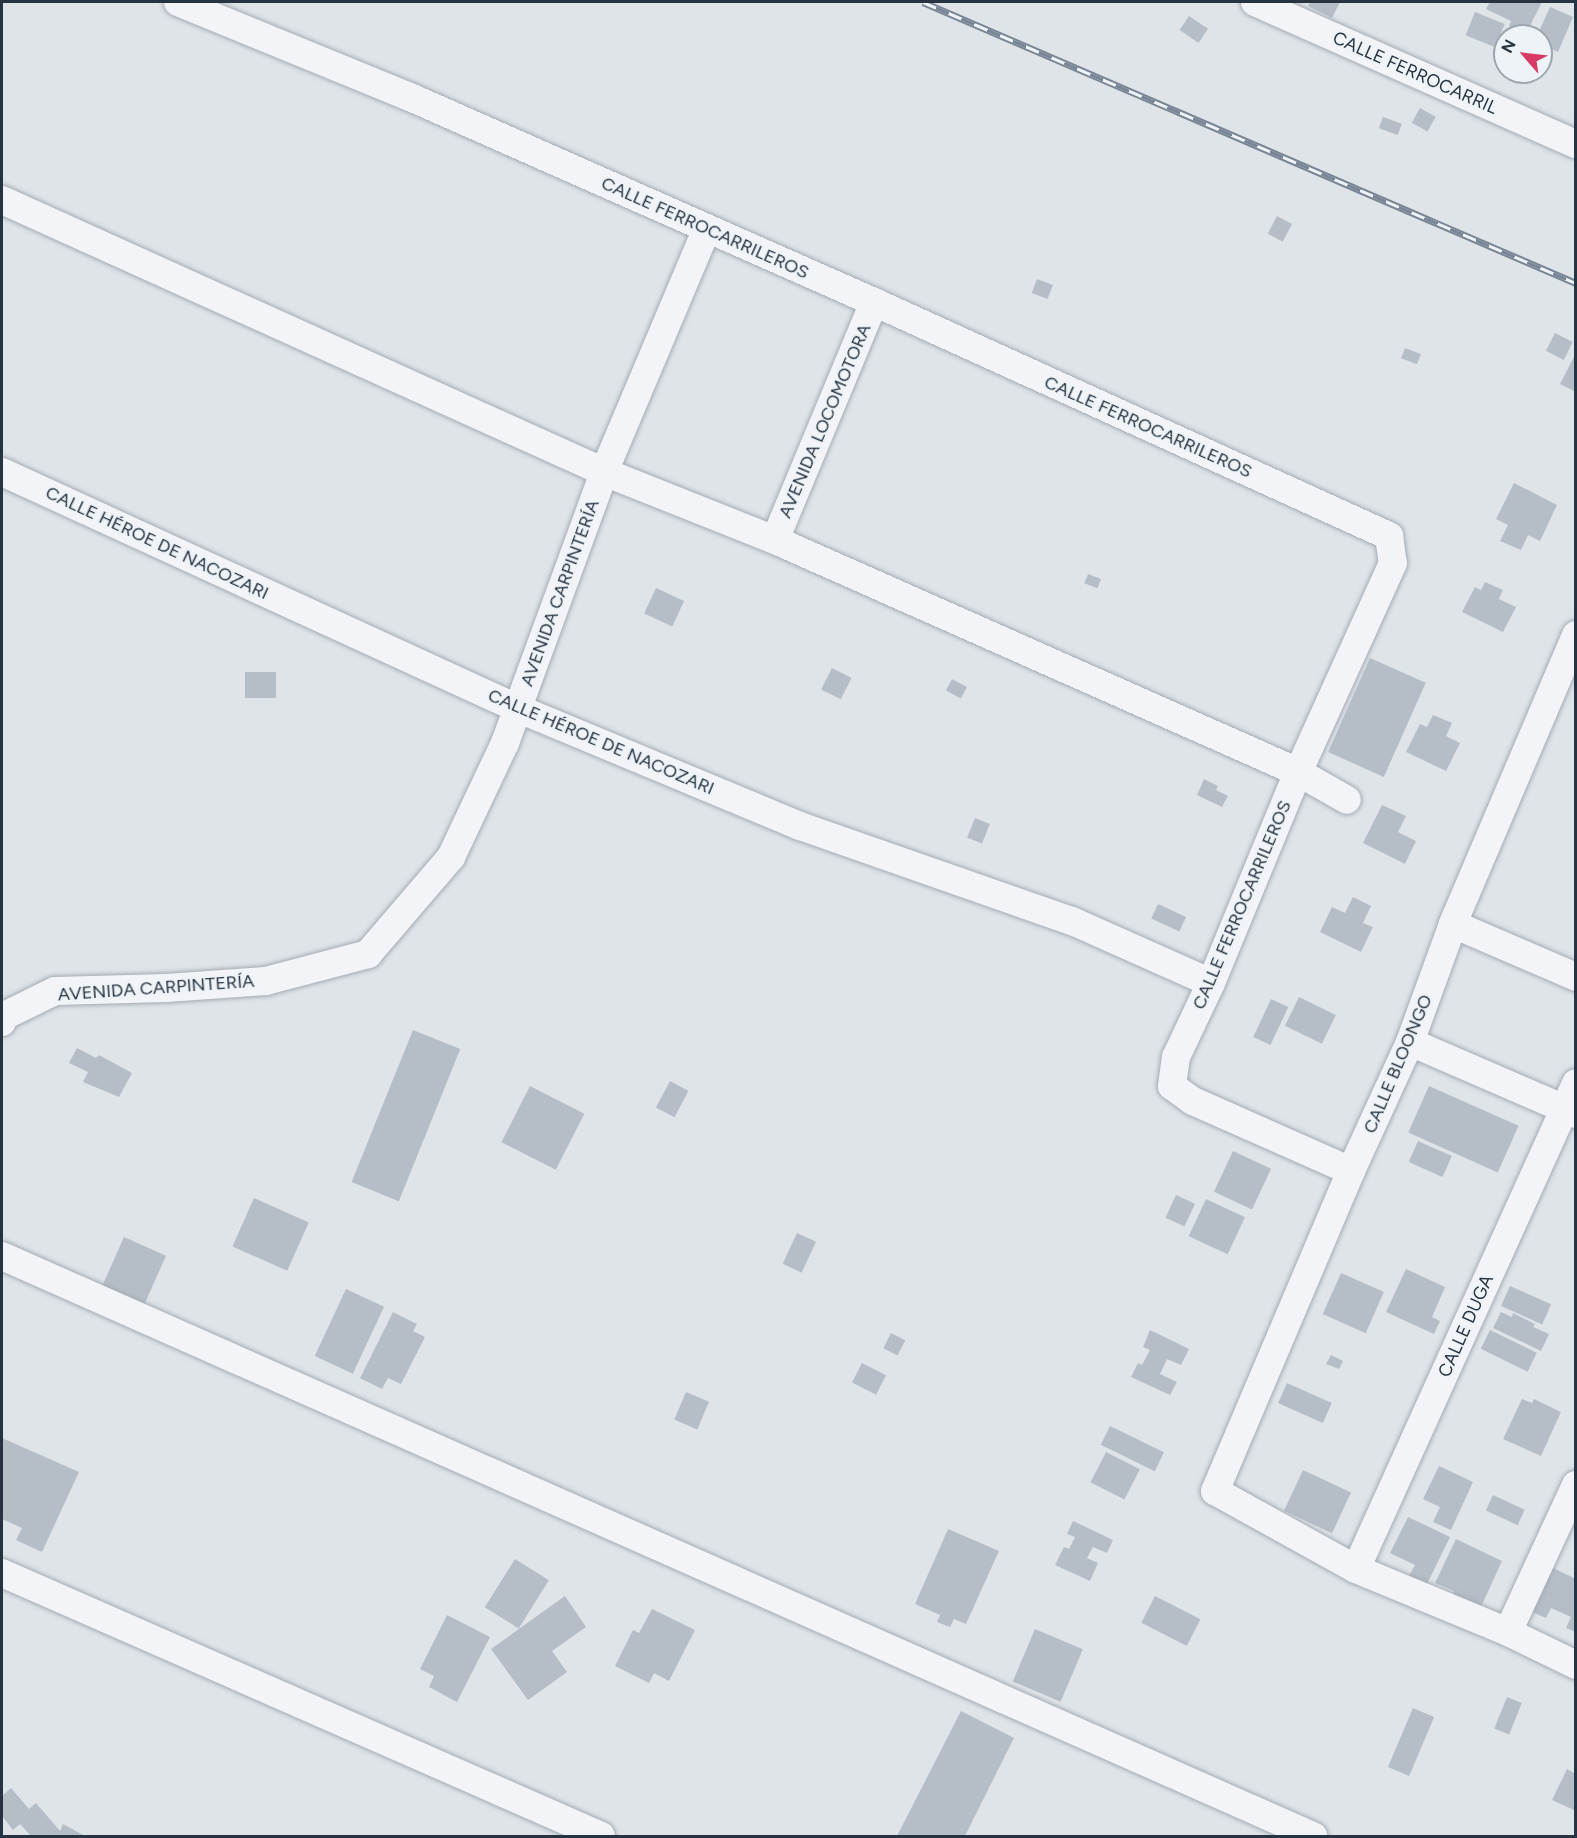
<!DOCTYPE html>
<html>
<head>
<meta charset="utf-8">
<style>
  body { margin:0 }
  #map { position:relative; width:1577px; height:1838px; overflow:hidden; background:#dfe4e9; font-family:Figtree,sans-serif }
  div>[style] { position:absolute }
  [style*='--x'] { left:calc(var(--x)*1px); top:calc(var(--y)*1px); width:calc(var(--w)*1px); rotate:calc(var(--a)*1deg) }
  .building>* { inset:0; background:#b5bec6; transform-origin:0 0 }
  .roads { filter:drop-shadow(0 0 2px #a4abb3) drop-shadow(0 0 2px #a4abb3) }
  .street>* { height:28px; margin:-14px; padding:0 14px; transform-origin:14px; border-radius:14px; background:#f2f4f7 }
  .rail>* { height:7px; margin-top:-3.5px; transform-origin:0; background:repeating-linear-gradient(90deg,#eef3f7 0 14px,#778594 0 28px); box-sizing:border-box; border-block:2px solid #778594 }
  span { translate:-50% -50%; white-space:nowrap; text-align:center; line-height:1.15; -webkit-text-stroke:4.5px #eef3f7; paint-order:stroke }
  .street-label { font-size:18px; color:#263341 }
  .frame { position:absolute; inset:0; border:3px solid #263341; pointer-events:none }
  .north { position:absolute; left:1493px; top:24px; width:60px; height:60px; box-sizing:border-box; background:#eef3f7; border:2px solid #9ea6ae; border-radius:50%; rotate:298deg; font-size:16px; font-weight:700; line-height:24px; text-align:center; color:#263341 }
  .north::after { content:''; display:block; margin:auto; width:21px; height:27px; background:#d83a64; clip-path:polygon(50% 0,100% 100%,50% 72%,0 100%) }
</style>
</head>
<body>
<div id="map">
  <div class="building">
    <i style="clip-path:polygon(1310px 2px,1340px 2px,1332px 18px,1308px 6px)"></i>
    <i style="clip-path:polygon(1490px 2px,1542px 2px,1526px 34px,1509px 26px,1511px 21px,1486px 9px)"></i>
    <i style="clip-path:polygon(1550px 7px,1573px 17px,1558px 52px,1541px 44px,1541px 36px,1537px 36px)"></i>
    <i style="left:1475px;top:12px;width:32px;height:25px;rotate:22deg"></i>
    <i style="left:1189px;top:16px;width:23px;height:17px;rotate:34deg"></i>
    <i style="left:1420px;top:108px;width:18px;height:17px;rotate:29deg"></i>
    <i style="left:1383px;top:117px;width:20px;height:12px;rotate:20deg"></i>
    <i style="left:1277px;top:216px;width:17px;height:20px;rotate:28deg"></i>
    <i style="left:1037px;top:279px;width:17px;height:15px;rotate:21deg"></i>
    <i style="left:1555px;top:333px;width:20px;height:20px;rotate:27deg"></i>
    <i style="left:1405px;top:348px;width:17px;height:11px;rotate:21deg"></i>
    <i style="clip-path:polygon(1576px 353px,1576px 392px,1560px 384px)"></i>
    <i style="clip-path:polygon(1514px 483px,1557px 505px,1540px 541px,1528px 535px,1521px 550px,1500px 541px,1508px 525px,1496px 519px)"></i>
    <i style="left:1088px;top:574px;width:14px;height:10px;rotate:21deg"></i>
    <i style="clip-path:polygon(1485px 582px,1503px 590px,1499px 599px,1516px 607px,1503px 632px,1462px 612px,1475px 587px,1481px 590px)"></i>
    <i style="left:656px;top:588px;width:31px;height:28px;rotate:25deg"></i>
    <i style="left:1370px;top:658px;width:61px;height:103px;rotate:24deg"></i>
    <i style="left:832px;top:668px;width:22px;height:24px;rotate:27deg"></i>
    <i style="left:245px;top:672px;width:31px;height:26px"></i>
    <i style="left:952px;top:679px;width:17px;height:13px;rotate:28deg"></i>
    <i style="clip-path:polygon(1433px 715px,1452px 723px,1446px 736px,1460px 743px,1446px 771px,1406px 752px,1420px 724px,1427px 727px)"></i>
    <i style="clip-path:polygon(1204px 779px,1218px 786px,1216px 790px,1228px 796px,1222px 807px,1197px 795px)"></i>
    <i style="clip-path:polygon(1382px 805px,1406px 816px,1398px 832px,1416px 841px,1405px 864px,1363px 843px)"></i>
    <i style="left:975px;top:818px;width:16px;height:21px;rotate:22deg"></i>
    <i style="clip-path:polygon(1353px 897px,1371px 906px,1363px 923px,1373px 927px,1361px 952px,1320px 932px,1332px 907px,1345px 913px)"></i>
    <i style="left:1158px;top:904px;width:31px;height:16px;rotate:25deg"></i>
    <i style="left:1299px;top:997px;width:41px;height:32px;rotate:26deg"></i>
    <i style="left:1271px;top:999px;width:19px;height:42px;rotate:25deg"></i>
    <i style="left:413px;top:1030px;width:51px;height:164px;rotate:22deg"></i>
    <i style="clip-path:polygon(77px 1048px,96px 1058px,99px 1055px,132px 1073px,119px 1097px,83px 1082px,88px 1072px,69px 1063px)"></i>
    <i style="left:670px;top:1081px;width:21px;height:30px;rotate:28deg"></i>
    <i style="left:530px;top:1086px;width:61px;height:63px;rotate:27deg"></i>
    <i style="left:1429px;top:1086px;width:98px;height:51px;rotate:24deg"></i>
    <i style="left:1418px;top:1141px;width:37px;height:23px;rotate:24deg"></i>
    <i style="left:1233px;top:1151px;width:42px;height:45px;rotate:25deg"></i>
    <i style="left:1176px;top:1195px;width:21px;height:25px;rotate:25deg"></i>
    <i style="left:254px;top:1198px;width:60px;height:53px;rotate:24deg"></i>
    <i style="left:1206px;top:1199px;width:43px;height:41px;rotate:25deg"></i>
    <i style="left:797px;top:1233px;width:21px;height:34px;rotate:25deg"></i>
    <i style="left:124px;top:1237px;width:46px;height:55px;rotate:24deg"></i>
    <i style="clip-path:polygon(1406px 1269px,1445px 1287px,1432px 1317px,1440px 1321px,1434px 1334px,1386px 1312px)"></i>
    <i style="left:1341px;top:1273px;width:47px;height:45px;rotate:24deg"></i>
    <i style="left:1510px;top:1286px;width:45px;height:22px;rotate:24deg"></i>
    <i style="left:346px;top:1289px;width:42px;height:74px;rotate:25deg"></i>
    <i style="clip-path:polygon(393px 1312px,417px 1324px,413px 1331px,425px 1337px,401px 1384px,388px 1378px,382px 1389px,360px 1378px)"></i>
    <i style="clip-path:polygon(1501px 1312px,1512px 1317px,1513px 1313px,1535px 1324px,1533px 1327px,1549px 1334px,1541px 1351px,1493px 1328px)"></i>
    <i style="clip-path:polygon(1150px 1330px,1189px 1349px,1181px 1365px,1167px 1359px,1160px 1374px,1177px 1382px,1170px 1395px,1131px 1377px,1138px 1363px,1142px 1365px,1150px 1350px,1143px 1347px)"></i>
    <i style="left:1490px;top:1330px;width:52px;height:21px;rotate:26deg"></i>
    <i style="left:891px;top:1333px;width:16px;height:17px;rotate:27deg"></i>
    <i style="clip-path:polygon(1331px 1355px,1343px 1361px,1339px 1369px,1326px 1364px)"></i>
    <i style="left:862px;top:1363px;width:27px;height:22px;rotate:27deg"></i>
    <i style="left:1287px;top:1383px;width:49px;height:22px;rotate:24deg"></i>
    <i style="left:686px;top:1392px;width:25px;height:30px;rotate:23deg"></i>
    <i style="clip-path:polygon(1522px 1399px,1532px 1403px,1534px 1399px,1561px 1412px,1541px 1456px,1503px 1439px)"></i>
    <i style="left:1110px;top:1426px;width:60px;height:21px;rotate:26deg"></i>
    <i style="clip-path:polygon(2px 1438px,79px 1472px,42px 1552px,16px 1540px,22px 1528px,2px 1519px)"></i>
    <i style="left:1106px;top:1452px;width:38px;height:34px;rotate:27deg"></i>
    <i style="clip-path:polygon(1439px 1466px,1473px 1482px,1451px 1530px,1433px 1522px,1440px 1507px,1423px 1499px)"></i>
    <i style="left:1303px;top:1470px;width:53px;height:45px;rotate:25deg"></i>
    <i style="left:1493px;top:1495px;width:35px;height:17px;rotate:25deg"></i>
    <i style="clip-path:polygon(1408px 1517px,1450px 1537px,1426px 1586px,1408px 1578px,1415px 1565px,1390px 1553px)"></i>
    <i style="clip-path:polygon(1073px 1521px,1113px 1540px,1107px 1553px,1093px 1547px,1087px 1558px,1098px 1563px,1090px 1581px,1055px 1565px,1064px 1547px,1069px 1549px,1075px 1537px,1067px 1534px)"></i>
    <i style="clip-path:polygon(948px 1529px,999px 1551px,966px 1624px,954px 1619px,950px 1627px,937px 1622px,940px 1615px,915px 1604px)"></i>
    <i style="clip-path:polygon(1456px 1539px,1502px 1561px,1480px 1609px,1452px 1596px,1454px 1591px,1435px 1583px)"></i>
    <i style="left:515px;top:1559px;width:40px;height:57px;rotate:32deg"></i>
    <i style="clip-path:polygon(1551px 1567px,1576px 1579px,1576px 1632px,1566px 1628px,1571px 1617px,1551px 1608px,1546px 1618px,1530px 1611px)"></i>
    <i style="clip-path:polygon(565px 1596px,586px 1627px,552px 1651px,567px 1672px,528px 1700px,491px 1649px)"></i>
    <i style="left:1155px;top:1596px;width:51px;height:30px;rotate:27deg"></i>
    <i style="clip-path:polygon(652px 1609px,695px 1630px,669px 1681px,654px 1673px,649px 1683px,615px 1666px,633px 1630px,639px 1633px)"></i>
    <i style="clip-path:polygon(447px 1615px,490px 1637px,457px 1702px,429px 1687px,434px 1676px,420px 1669px)"></i>
    <i style="left:1035px;top:1629px;width:52px;height:57px;rotate:23deg"></i>
    <i style="left:1507px;top:1697px;width:16px;height:34px;rotate:22deg"></i>
    <i style="left:1413px;top:1708px;width:23px;height:64px;rotate:23deg"></i>
    <i style="clip-path:polygon(961px 1711px,1014px 1738px,965px 1836px,897px 1836px)"></i>
    <i style="clip-path:polygon(1567px 1769px,1576px 1774px,1576px 1811px,1552px 1800px)"></i>
    <i style="clip-path:polygon(11px 1788px,29px 1809px,36px 1803px,60px 1831px,63px 1824px,85px 1836px,31px 1836px,20px 1824px,13px 1830px,2px 1816px,2px 1796px)"></i>
  </div>
  <div class="roads">
    <div class="street">
      <i style="--x:178;--y:2;--w:251;--a:22.3"></i>
      <i style="--x:410;--y:97;--w:507;--a:23.84"></i>
      <i style="--x:874;--y:302;--w:566;--a:24.44"></i>
      <i style="--x:1389;--y:536;--w:27;--a:82"></i>
      <i style="--x:1393;--y:563;--w:230;--a:114.4"></i>
      <i style="--x:1298;--y:772;--w:228;--a:112.4"></i>
      <i style="--x:1211;--y:983;--w:82;--a:115.3"></i>
      <i style="--x:1176;--y:1057;--w:29;--a:98"></i>
      <i style="--x:1172;--y:1086;--w:26;--a:36"></i>
      <i style="--x:1193;--y:1101;--w:173;--a:23.9"></i>
      <i style="--x:1255;--y:2;--w:351;--a:23.9"></i>
      <i style="--x:2;--y:200;--w:661;--a:24.31"></i>
      <i style="--x:604;--y:472;--w:184;--a:21.7"></i>
      <i style="--x:775;--y:540;--w:572;--a:23.92"></i>
      <i style="--x:1298;--y:772;--w:56;--a:29.7"></i>
      <i style="--x:2;--y:472;--w:569;--a:24.63"></i>
      <i style="--x:519;--y:709;--w:304;--a:22.6"></i>
      <i style="--x:800;--y:826;--w:288;--a:19.3"></i>
      <i style="--x:1072;--y:921;--w:152;--a:24"></i>
      <i style="--x:775;--y:540;--w:258;--a:-67.4"></i>
      <i style="--x:1576;--y:635;--w:314;--a:113.1"></i>
      <i style="--x:1453;--y:924;--w:126;--a:110"></i>
      <i style="--x:1410;--y:1042;--w:142;--a:114.6"></i>
      <i style="--x:1351;--y:1171;--w:348;--a:113"></i>
      <i style="--x:1215;--y:1491;--w:161;--a:29"></i>
      <i style="--x:1356;--y:1569;--w:165;--a:22.5"></i>
      <i style="--x:1508;--y:1632;--w:76;--a:25.9"></i>
      <i style="--x:1453;--y:924;--w:134;--a:23.3"></i>
      <i style="--x:2;--y:1022;--w:6;--a:-72"></i>
      <i style="--x:4;--y:1016;--w:57;--a:-26.1"></i>
      <i style="--x:55;--y:991;--w:111;--a:-1.5"></i>
      <i style="--x:166;--y:988;--w:100;--a:-4"></i>
      <i style="--x:266;--y:981;--w:106;--a:-14.8"></i>
      <i style="--x:368;--y:954;--w:128;--a:-49.4"></i>
      <i style="--x:451;--y:857;--w:126;--a:-64.7"></i>
      <i style="--x:505;--y:743;--w:289;--a:-69.9"></i>
      <i style="--x:604;--y:472;--w:263;--a:-67.1"></i>
      <i style="--x:1410;--y:1042;--w:181;--a:23.4"></i>
      <i style="--x:2;--y:1256;--w:1434;--a:23.87"></i>
      <i style="--x:1356;--y:1569;--w:533;--a:-65.64"></i>
      <i style="--x:2;--y:1573;--w:654;--a:23.7"></i>
      <i style="--x:1508;--y:1632;--w:162;--a:-65.2"></i>
    </div>
  </div>
  <div class="rail">
    <i style="--x:923;--y:2;--w:711;--a:23.28"></i>
  </div>
  <div class="street-label">
    <span style="left:1415px;top:73px;rotate:24deg">CALLE FERROCARRIL</span>
    <span style="left:705px;top:228px;rotate:24deg">CALLE FERROCARRILEROS</span>
    <span style="left:825px;top:421px;rotate:-67deg">AVENIDA LOCOMOTORA</span>
    <span style="left:1148px;top:427px;rotate:24deg">CALLE FERROCARRILEROS</span>
    <span style="left:157px;top:543px;rotate:25deg">CALLE HÉROE DE NACOZARI</span>
    <span style="left:560px;top:593px;rotate:-70deg">AVENIDA CARPINTERÍA</span>
    <span style="left:601px;top:742px;rotate:23deg">CALLE HÉROE DE NACOZARI</span>
    <span style="left:1242px;top:905px;rotate:-67deg">CALLE FERROCARRILEROS</span>
    <span style="left:156px;top:988px;rotate:-4deg">AVENIDA CARPINTERÍA</span>
    <span style="left:1398px;top:1064px;rotate:-67deg">CALLE BLOONGO</span>
    <span style="left:1466px;top:1326px;rotate:-66deg">CALLE DUGA</span>
  </div>
  <div class="frame"></div>
  <div class="north">N</div>
</div>
</body>
</html>
